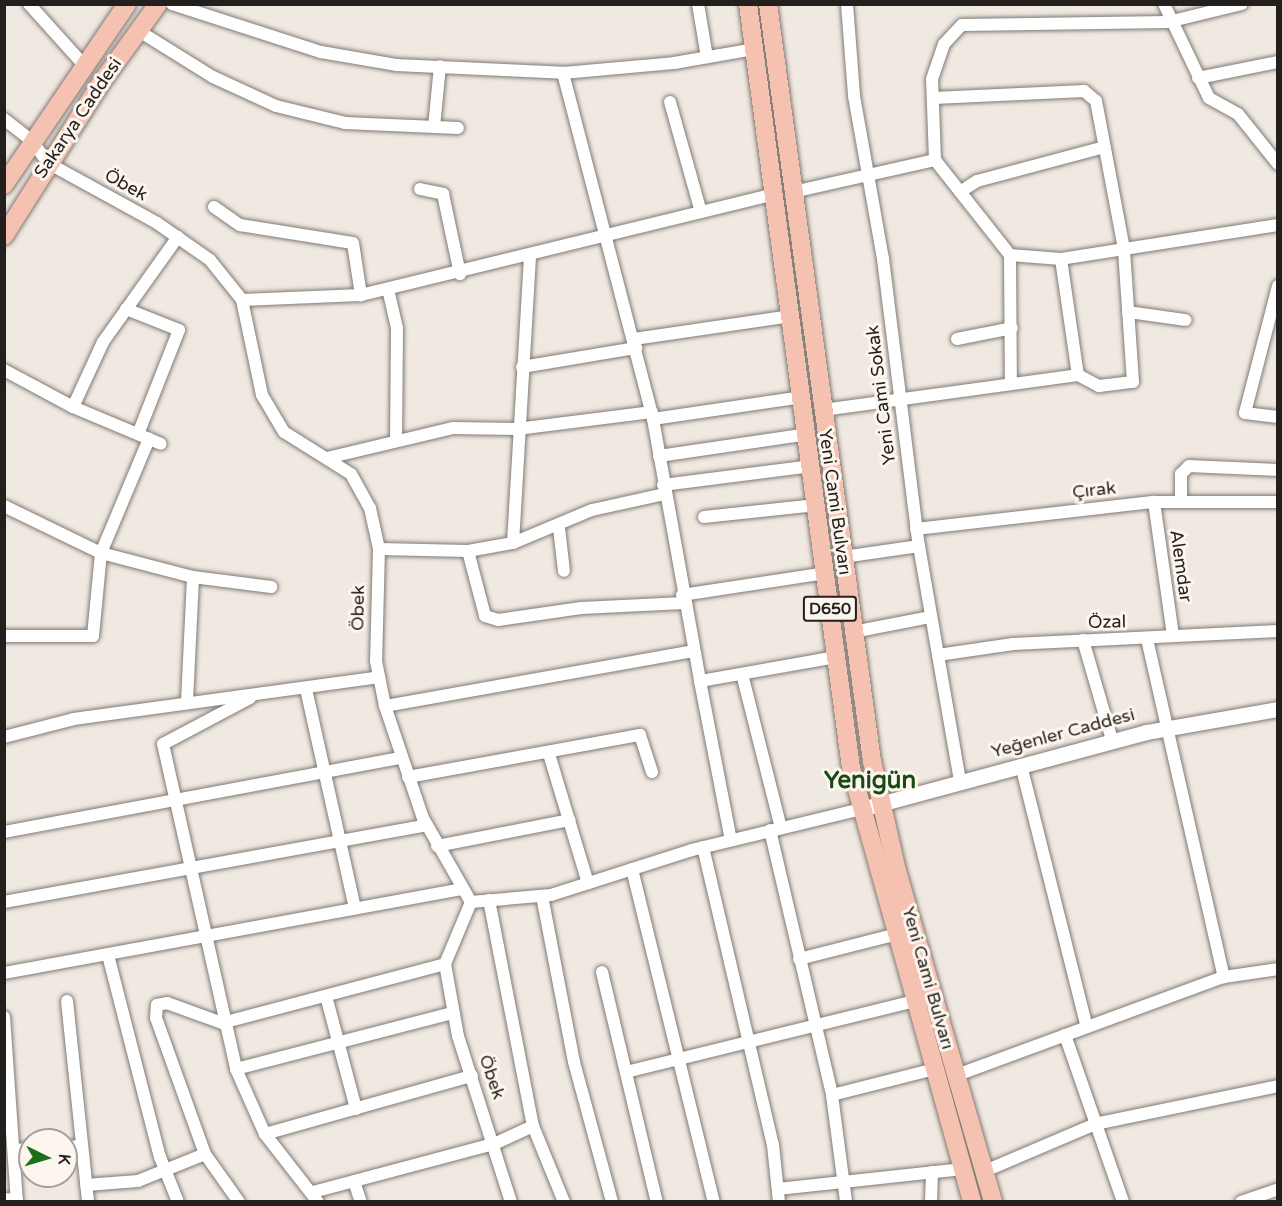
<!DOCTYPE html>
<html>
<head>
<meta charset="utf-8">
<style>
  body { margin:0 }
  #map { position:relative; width:1282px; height:1206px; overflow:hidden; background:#f0e9e2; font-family:"Varela Round",sans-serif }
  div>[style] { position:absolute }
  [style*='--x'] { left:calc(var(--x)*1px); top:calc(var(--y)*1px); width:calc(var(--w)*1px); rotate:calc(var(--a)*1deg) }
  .roads { filter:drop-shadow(0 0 2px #807a74) drop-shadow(0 0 2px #807a74) }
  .minor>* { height:12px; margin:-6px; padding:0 6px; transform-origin:6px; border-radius:6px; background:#fff }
  .tertiary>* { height:15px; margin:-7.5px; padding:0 7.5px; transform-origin:7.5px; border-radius:7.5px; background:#fff }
  .primary>* { height:18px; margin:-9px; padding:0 9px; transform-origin:9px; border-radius:9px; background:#f5c1b0 }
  span { translate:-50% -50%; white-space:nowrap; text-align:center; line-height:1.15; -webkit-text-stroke:6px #fdf6ef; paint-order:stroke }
  .shield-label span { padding:2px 4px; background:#fdf6ef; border:2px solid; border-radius:4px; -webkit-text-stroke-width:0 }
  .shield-label { font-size:16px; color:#221f1d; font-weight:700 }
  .street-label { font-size:18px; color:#221f1d }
  .district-label { font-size:24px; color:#164913; font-weight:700 }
  .frame { position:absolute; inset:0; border:6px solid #221f1d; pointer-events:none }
  .north { position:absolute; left:18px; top:1128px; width:60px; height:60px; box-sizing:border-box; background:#fdf6ef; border:2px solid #a5a09b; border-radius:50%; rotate:95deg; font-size:16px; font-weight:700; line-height:24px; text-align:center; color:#221f1d }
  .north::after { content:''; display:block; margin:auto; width:21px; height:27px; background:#1c6f18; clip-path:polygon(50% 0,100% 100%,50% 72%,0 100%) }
</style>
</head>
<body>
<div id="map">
  <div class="roads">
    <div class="minor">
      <i style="--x:29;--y:4;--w:81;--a:48"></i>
      <i style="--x:172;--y:4;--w:157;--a:17.9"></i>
      <i style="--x:321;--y:52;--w:76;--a:9.8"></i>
      <i style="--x:396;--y:65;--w:167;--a:2.7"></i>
      <i style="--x:563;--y:73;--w:111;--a:-5.1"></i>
      <i style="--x:674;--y:63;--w:81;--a:-9.9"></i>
      <i style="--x:698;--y:4;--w:54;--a:80.4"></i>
      <i style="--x:847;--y:4;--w:92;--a:85.6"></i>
      <i style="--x:854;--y:96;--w:166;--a:79.9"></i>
      <i style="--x:883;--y:259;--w:289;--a:82.9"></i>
      <i style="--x:919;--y:546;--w:238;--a:80.1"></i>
      <i style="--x:1164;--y:4;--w:104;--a:64.4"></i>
      <i style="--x:1209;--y:98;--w:33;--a:29"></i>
      <i style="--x:1238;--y:114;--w:64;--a:51.3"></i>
      <i style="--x:139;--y:31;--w:87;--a:31.9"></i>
      <i style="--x:213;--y:77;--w:69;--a:24.7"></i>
      <i style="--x:276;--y:106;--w:71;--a:13.8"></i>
      <i style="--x:345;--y:123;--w:113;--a:2.5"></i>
      <i style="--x:563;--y:73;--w:358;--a:75.4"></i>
      <i style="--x:653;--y:419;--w:266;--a:79.8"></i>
      <i style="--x:700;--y:681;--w:138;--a:-10"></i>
      <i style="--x:1198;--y:78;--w:82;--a:-11.3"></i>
      <i style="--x:670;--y:102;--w:114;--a:74.3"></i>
      <i style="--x:4;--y:119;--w:36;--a:38"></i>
      <i style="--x:32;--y:141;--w:27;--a:54"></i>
      <i style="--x:48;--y:163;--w:124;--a:28.8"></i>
      <i style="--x:157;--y:223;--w:65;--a:34.9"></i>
      <i style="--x:210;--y:260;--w:51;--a:51.3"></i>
      <i style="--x:242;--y:300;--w:97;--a:78.1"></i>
      <i style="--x:262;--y:395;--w:43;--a:59.3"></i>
      <i style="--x:284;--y:432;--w:79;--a:32.1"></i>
      <i style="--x:351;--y:474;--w:39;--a:61"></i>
      <i style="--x:370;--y:508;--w:42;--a:77.6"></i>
      <i style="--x:379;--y:549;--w:112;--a:91.5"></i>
      <i style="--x:376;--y:661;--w:46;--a:78.7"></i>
      <i style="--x:385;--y:706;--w:118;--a:71.3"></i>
      <i style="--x:423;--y:818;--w:97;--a:60.3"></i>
      <i style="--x:434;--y:127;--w:61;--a:-84.4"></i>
      <i style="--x:935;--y:160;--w:81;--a:-92.1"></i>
      <i style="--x:932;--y:79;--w:37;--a:-71"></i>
      <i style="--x:944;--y:44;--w:26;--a:-47"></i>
      <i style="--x:962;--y:25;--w:206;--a:-0.8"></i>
      <i style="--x:1168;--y:22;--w:76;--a:-13.7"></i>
      <i style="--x:420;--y:189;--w:24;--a:12"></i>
      <i style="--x:443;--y:194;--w:82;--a:78"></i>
      <i style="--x:793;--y:192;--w:146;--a:-12.7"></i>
      <i style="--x:935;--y:160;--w:121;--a:51.7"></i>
      <i style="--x:1010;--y:255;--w:51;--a:4.5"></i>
      <i style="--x:1061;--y:259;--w:220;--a:-8.9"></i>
      <i style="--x:960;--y:192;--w:20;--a:-33"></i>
      <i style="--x:977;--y:181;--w:132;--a:-14.9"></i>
      <i style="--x:214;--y:207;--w:32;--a:35"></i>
      <i style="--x:240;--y:225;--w:114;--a:9.1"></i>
      <i style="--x:353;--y:243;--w:53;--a:81.3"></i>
      <i style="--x:1010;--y:255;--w:128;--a:89.6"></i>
      <i style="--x:1061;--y:259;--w:117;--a:81.7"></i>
      <i style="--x:1278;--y:286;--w:131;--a:104.6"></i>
      <i style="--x:1245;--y:413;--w:33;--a:7"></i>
      <i style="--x:388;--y:289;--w:40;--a:77"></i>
      <i style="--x:397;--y:328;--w:112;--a:90.5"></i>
      <i style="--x:242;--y:300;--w:119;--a:-2.4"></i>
      <i style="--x:361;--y:295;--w:426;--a:-13.7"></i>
      <i style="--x:126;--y:309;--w:57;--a:21.6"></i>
      <i style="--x:179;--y:330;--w:112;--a:111.5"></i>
      <i style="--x:1128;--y:312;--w:58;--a:8"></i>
      <i style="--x:634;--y:339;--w:159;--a:-8.3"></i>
      <i style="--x:957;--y:339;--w:56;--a:-11.3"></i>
      <i style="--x:522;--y:367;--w:116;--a:-9.5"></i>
      <i style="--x:4;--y:370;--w:78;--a:28.2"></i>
      <i style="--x:73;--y:407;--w:95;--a:22.8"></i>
      <i style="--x:73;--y:407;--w:72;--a:-65.2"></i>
      <i style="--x:103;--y:342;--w:129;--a:-54.5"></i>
      <i style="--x:823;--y:410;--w:257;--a:-7.8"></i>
      <i style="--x:1078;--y:375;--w:24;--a:28"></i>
      <i style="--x:1099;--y:386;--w:34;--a:-7"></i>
      <i style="--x:1133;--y:382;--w:133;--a:-93.9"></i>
      <i style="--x:1124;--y:249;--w:151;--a:-100.7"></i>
      <i style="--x:1096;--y:101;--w:16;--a:-140"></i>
      <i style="--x:1084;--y:91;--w:150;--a:177.3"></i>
      <i style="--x:653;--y:419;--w:151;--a:-8.4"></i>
      <i style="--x:659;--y:456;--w:151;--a:-8.4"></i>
      <i style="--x:327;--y:458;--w:130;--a:-13.4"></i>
      <i style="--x:453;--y:428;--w:64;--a:0.9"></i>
      <i style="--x:517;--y:429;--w:136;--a:-7.2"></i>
      <i style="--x:663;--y:485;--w:150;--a:-7.3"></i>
      <i style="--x:1154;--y:502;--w:135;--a:81.9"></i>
      <i style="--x:1181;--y:502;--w:28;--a:-90"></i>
      <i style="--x:1181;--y:474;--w:11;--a:-45"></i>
      <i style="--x:1189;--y:466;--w:89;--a:2.6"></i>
      <i style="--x:4;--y:506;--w:108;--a:25.9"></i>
      <i style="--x:101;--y:553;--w:95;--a:14.6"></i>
      <i style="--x:193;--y:577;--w:79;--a:7.3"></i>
      <i style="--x:704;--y:517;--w:113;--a:-6.1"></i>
      <i style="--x:559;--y:528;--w:43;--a:83.4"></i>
      <i style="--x:916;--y:529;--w:240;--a:-6.5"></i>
      <i style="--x:1154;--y:502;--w:124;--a:0"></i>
      <i style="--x:513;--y:543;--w:287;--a:-86.6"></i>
      <i style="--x:379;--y:549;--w:89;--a:1.3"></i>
      <i style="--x:468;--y:551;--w:46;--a:-10.1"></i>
      <i style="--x:513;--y:543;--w:86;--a:-22.7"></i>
      <i style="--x:592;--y:510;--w:75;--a:-12.4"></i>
      <i style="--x:468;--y:551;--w:67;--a:75.3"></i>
      <i style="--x:485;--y:616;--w:14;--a:17"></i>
      <i style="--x:498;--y:620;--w:84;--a:-8.2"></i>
      <i style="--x:581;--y:608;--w:103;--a:-2.8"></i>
      <i style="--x:843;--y:557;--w:77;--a:-8.2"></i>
      <i style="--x:682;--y:595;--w:145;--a:-8.7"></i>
      <i style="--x:853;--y:632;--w:78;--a:-11"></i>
      <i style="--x:4;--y:636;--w:89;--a:0"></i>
      <i style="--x:93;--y:636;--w:83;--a:-84.5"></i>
      <i style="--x:101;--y:553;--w:124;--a:-67.2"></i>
      <i style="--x:1147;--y:639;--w:347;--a:77.2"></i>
      <i style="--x:1083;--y:640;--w:104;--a:73.8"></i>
      <i style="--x:938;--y:655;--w:76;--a:-8.3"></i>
      <i style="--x:1013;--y:644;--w:265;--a:-2.8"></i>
      <i style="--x:742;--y:674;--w:159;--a:75.8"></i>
      <i style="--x:700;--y:681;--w:162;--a:79"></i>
      <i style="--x:306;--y:689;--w:224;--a:77.4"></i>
      <i style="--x:250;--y:698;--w:98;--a:152.1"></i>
      <i style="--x:163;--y:744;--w:333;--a:77.3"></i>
      <i style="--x:236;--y:1069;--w:71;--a:66"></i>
      <i style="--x:265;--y:1134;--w:86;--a:52.1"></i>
      <i style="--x:187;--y:701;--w:124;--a:-87.2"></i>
      <i style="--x:385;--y:706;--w:314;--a:-10.1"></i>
      <i style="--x:4;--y:737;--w:72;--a:-14.4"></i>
      <i style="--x:74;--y:719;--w:308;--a:-7.8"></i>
      <i style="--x:549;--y:754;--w:135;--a:73.2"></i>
      <i style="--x:1021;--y:765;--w:270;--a:75.9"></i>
      <i style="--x:408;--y:777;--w:236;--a:-10.3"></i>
      <i style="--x:640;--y:735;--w:39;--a:72"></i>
      <i style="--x:770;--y:830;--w:272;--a:76.8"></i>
      <i style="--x:832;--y:1095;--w:108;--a:82.5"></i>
      <i style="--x:4;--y:832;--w:404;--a:-10.6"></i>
      <i style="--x:437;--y:846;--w:135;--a:-11.1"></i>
      <i style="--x:703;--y:847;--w:306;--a:76.8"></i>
      <i style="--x:773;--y:1145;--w:57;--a:84"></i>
      <i style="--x:632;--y:869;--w:343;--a:76.2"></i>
      <i style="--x:542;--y:896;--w:169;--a:79.1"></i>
      <i style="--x:574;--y:1062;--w:145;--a:74.8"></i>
      <i style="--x:489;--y:900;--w:230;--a:79"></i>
      <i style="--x:533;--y:1126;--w:82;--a:67.8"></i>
      <i style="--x:4;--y:902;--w:429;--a:-10.3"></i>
      <i style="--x:471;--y:902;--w:80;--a:-5"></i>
      <i style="--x:551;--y:895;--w:148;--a:-17.7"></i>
      <i style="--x:692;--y:850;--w:174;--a:-13.6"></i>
      <i style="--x:471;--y:902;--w:67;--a:112.8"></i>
      <i style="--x:445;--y:964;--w:73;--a:79.8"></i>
      <i style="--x:458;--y:1036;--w:174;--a:72.3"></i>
      <i style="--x:108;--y:955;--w:209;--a:75.6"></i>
      <i style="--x:160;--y:1157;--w:48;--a:68.2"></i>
      <i style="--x:799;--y:959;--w:101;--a:-14.3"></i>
      <i style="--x:602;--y:972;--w:236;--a:76.6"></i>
      <i style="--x:4;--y:973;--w:466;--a:-10.4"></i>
      <i style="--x:326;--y:996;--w:117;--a:75.1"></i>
      <i style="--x:67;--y:1001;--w:202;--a:84"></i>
      <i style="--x:4;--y:1017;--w:185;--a:86"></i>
      <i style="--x:1065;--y:1035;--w:177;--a:70.8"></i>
      <i style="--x:236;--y:1069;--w:224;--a:-14.5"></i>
      <i style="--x:626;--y:1072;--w:299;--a:-13.8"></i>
      <i style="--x:957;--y:1075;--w:284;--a:-20.2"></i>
      <i style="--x:1224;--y:977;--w:55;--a:-8.4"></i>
      <i style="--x:832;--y:1095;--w:106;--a:-14.2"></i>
      <i style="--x:265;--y:1134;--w:215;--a:-15.7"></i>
      <i style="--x:66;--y:1147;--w:15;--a:-4"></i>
      <i style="--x:14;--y:1150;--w:16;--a:-4"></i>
      <i style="--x:985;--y:1171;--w:120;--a:-23.1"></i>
      <i style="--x:1095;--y:1124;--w:187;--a:-11.7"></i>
      <i style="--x:354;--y:1181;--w:22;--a:72"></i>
      <i style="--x:86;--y:1185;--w:52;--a:-4.4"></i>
      <i style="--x:138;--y:1181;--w:72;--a:-21.9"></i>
      <i style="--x:778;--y:1189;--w:186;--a:-6.2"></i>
      <i style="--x:313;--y:1192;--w:187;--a:-14.9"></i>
      <i style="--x:494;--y:1144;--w:43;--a:-24.8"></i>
      <i style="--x:4;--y:1199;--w:13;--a:4"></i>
      <i style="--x:239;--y:1202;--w:59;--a:-125.3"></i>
      <i style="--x:205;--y:1154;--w:145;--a:-109.8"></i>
      <i style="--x:156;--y:1018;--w:13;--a:-86"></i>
      <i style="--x:157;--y:1005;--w:10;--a:-11"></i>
      <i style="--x:167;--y:1003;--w:59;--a:20"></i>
      <i style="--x:222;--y:1023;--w:231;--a:-14.8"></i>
      <i style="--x:931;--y:1202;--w:30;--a:-88"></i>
      <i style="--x:1241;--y:1202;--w:39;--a:-19"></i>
    </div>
    <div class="tertiary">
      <i style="--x:861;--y:809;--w:295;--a:-15.1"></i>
      <i style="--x:1146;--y:732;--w:134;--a:-9.9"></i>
    </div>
    <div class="primary">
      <i style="--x:748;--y:4;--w:771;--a:82.32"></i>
      <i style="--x:851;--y:768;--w:451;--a:74.4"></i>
      <i style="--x:768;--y:4;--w:764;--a:82.18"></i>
      <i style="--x:872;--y:761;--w:113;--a:77.2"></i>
      <i style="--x:897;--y:871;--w:345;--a:73.8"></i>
      <i style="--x:4;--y:185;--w:219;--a:-55.8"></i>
      <i style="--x:4;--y:236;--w:181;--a:-57.6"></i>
      <i style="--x:101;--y:83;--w:97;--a:-54.2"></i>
    </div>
  </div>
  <div class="shield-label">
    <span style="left:830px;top:609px">D650</span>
  </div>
  <div class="street-label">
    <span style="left:78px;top:118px;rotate:-56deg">Sakarya Caddesi</span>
    <span style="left:126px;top:185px;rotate:29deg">Öbek</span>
    <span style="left:881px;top:395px;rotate:-97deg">Yeni Cami Sokak</span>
    <span style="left:1094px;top:490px;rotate:-6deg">Çırak</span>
    <span style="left:835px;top:502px;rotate:82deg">Yeni Cami Bulvarı</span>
    <span style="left:1181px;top:566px;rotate:82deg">Alemdar</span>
    <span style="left:358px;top:608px;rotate:-89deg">Öbek</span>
    <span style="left:1107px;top:622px;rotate:-1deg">Özal</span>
    <span style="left:1063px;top:733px;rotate:-15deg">Yeğenler Caddesi</span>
    <span style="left:928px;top:978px;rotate:74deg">Yeni Cami Bulvarı</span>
    <span style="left:492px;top:1077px;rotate:71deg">Öbek</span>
  </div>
  <div class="district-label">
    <span style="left:870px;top:781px">Yenigün</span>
  </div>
  <div class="frame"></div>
  <div class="north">K</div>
</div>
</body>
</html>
